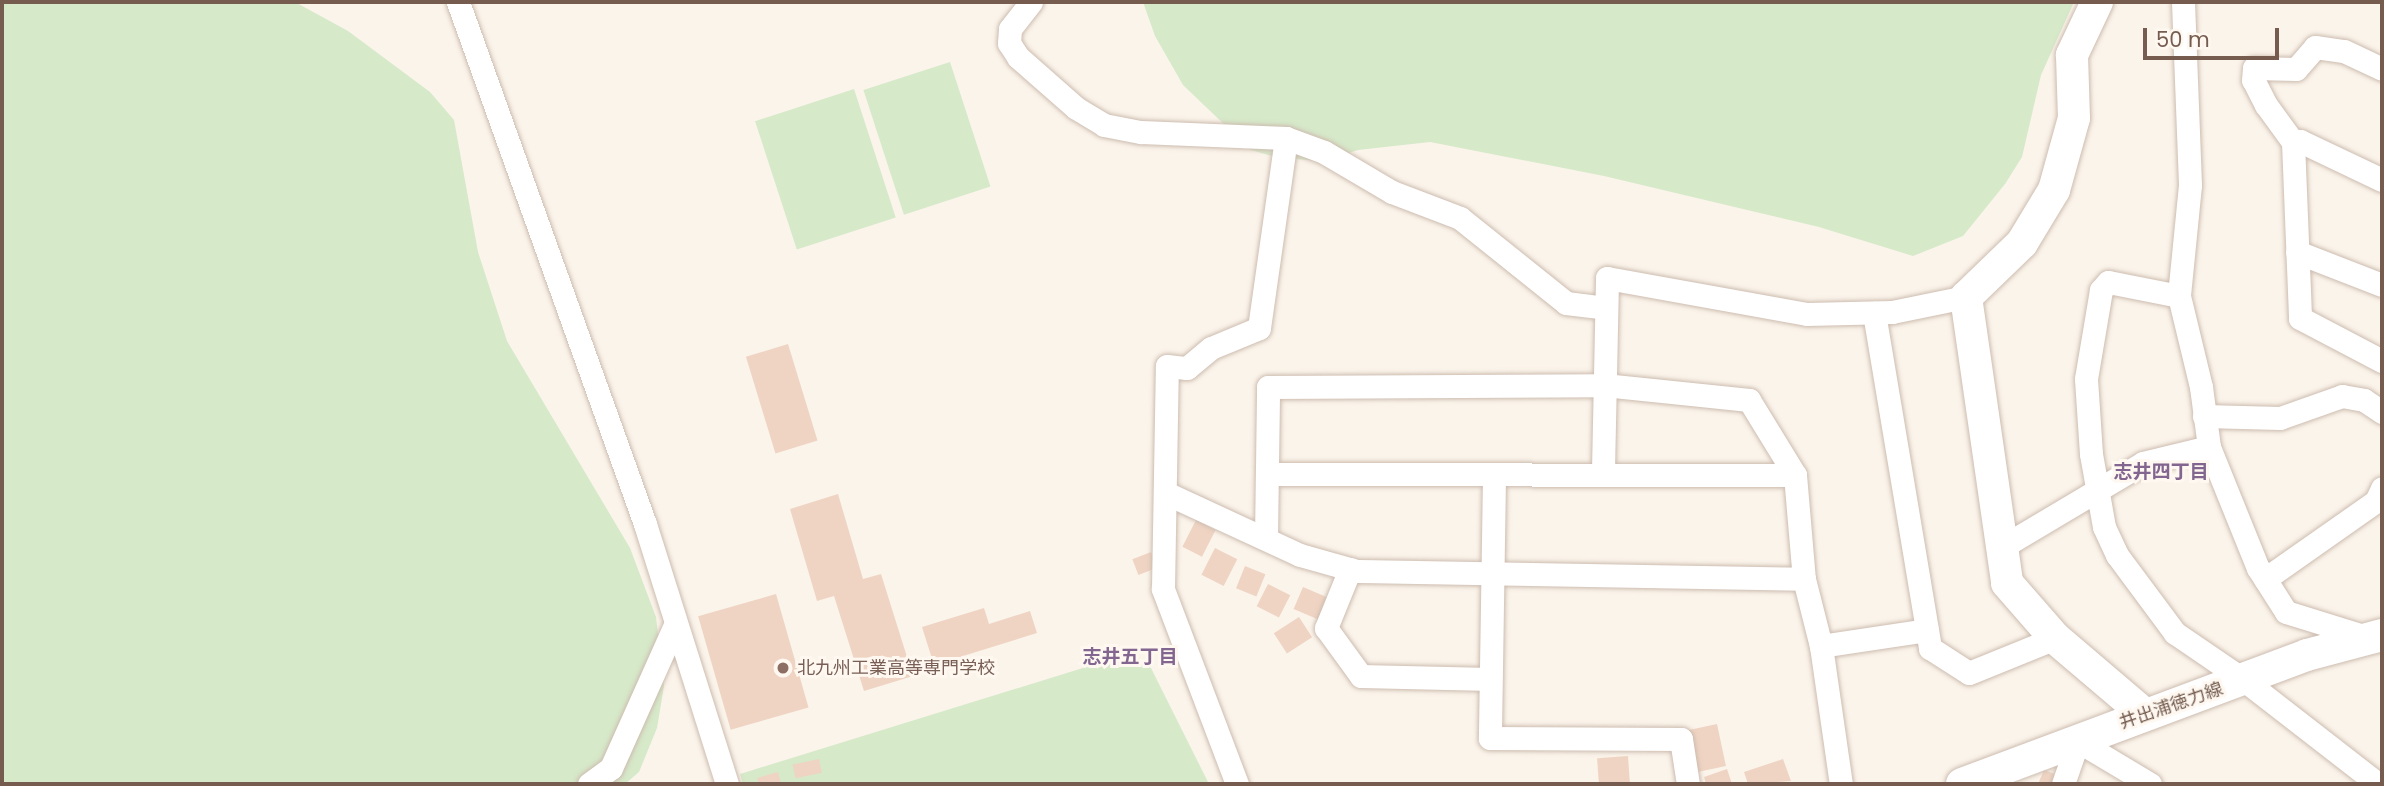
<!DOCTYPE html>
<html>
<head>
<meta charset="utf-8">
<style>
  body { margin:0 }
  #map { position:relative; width:2384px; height:786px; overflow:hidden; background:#fbf4ea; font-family:Poppins,"Noto Sans JP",sans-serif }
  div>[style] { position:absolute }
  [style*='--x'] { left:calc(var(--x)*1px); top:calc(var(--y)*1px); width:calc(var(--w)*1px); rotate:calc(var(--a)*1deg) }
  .green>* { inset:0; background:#d6e9c9; transform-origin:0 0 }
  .building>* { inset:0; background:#efd4c3; transform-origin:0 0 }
  .roads { filter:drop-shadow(0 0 2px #cdbcb0) drop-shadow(0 0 2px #cdbcb0) }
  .street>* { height:23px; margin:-11.5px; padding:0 11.5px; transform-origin:11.5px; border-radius:11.5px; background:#fff }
  .secondary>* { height:32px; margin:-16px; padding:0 16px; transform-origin:16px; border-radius:16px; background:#fff }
  .dots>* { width:19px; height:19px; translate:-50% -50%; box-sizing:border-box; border:4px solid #fef8f1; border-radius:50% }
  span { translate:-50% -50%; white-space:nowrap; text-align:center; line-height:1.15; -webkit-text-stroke:6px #fef8f1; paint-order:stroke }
  .education-label { font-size:18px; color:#785e54 }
  .left { translate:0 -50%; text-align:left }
  .street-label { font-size:18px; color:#755c4f }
  .neighbourhood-label { font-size:19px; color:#826690; font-weight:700 }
  .frame { position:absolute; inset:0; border:4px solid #755c4f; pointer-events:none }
  .scale { position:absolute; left:2143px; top:28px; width:136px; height:32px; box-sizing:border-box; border:4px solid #755c4f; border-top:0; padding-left:9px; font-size:21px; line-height:24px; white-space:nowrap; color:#755c4f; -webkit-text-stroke:5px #fef8f1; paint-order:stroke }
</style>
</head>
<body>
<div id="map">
  <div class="green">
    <i style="clip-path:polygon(2px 2px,295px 2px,348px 31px,430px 92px,454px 120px,478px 252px,507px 341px,630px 548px,656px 617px,664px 686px,657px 728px,639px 772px,625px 784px,2px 784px)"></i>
    <i style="clip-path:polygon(1143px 2px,2074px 2px,2041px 75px,2022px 157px,2005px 184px,1963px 236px,1913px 256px,1819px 227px,1604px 176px,1430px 142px,1358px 150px,1324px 161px,1279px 158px,1251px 150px,1183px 85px,1155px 36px)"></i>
    <i style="left:950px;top:62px;width:131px;height:91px;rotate:72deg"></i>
    <i style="left:854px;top:89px;width:135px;height:104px;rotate:72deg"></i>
    <i style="clip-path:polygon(1128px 654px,1148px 662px,1209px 784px,743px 784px,740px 774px)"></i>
  </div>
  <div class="building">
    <i style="left:788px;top:344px;width:101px;height:44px;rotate:73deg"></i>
    <i style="clip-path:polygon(838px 494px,863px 579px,881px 574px,913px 676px,864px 691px,834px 596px,817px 601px,790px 509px)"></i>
    <i style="left:1196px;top:520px;width:22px;height:30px;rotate:27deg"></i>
    <i style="left:1215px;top:548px;width:25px;height:30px;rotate:27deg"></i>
    <i style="left:1151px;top:552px;width:17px;height:20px;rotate:69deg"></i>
    <i style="left:1245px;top:566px;width:22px;height:24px;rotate:22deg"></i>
    <i style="left:1268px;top:584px;width:25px;height:25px;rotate:27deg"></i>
    <i style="left:1303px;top:587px;width:28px;height:24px;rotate:23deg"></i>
    <i style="left:776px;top:594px;width:118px;height:81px;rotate:74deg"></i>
    <i style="clip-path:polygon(984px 608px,989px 624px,1030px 611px,1037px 633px,934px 665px,922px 627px)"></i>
    <i style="left:1299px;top:617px;width:24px;height:30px;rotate:57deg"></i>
    <i style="left:1717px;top:724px;width:43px;height:31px;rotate:78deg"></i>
    <i style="left:1628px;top:756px;width:26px;height:31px;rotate:86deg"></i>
    <i style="left:819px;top:759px;width:14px;height:27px;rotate:78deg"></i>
    <i style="clip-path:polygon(1783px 759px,1791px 781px,1748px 784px,1744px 772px)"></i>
    <i style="clip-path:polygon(1727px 769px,1732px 784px,1706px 784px,1704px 777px)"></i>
    <i style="clip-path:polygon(2044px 770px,2055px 774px,2051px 784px,2038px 784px)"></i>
    <i style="clip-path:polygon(778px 772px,781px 784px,759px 784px,757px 778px)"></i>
  </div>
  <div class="roads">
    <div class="street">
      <i style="--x:458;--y:2;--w:554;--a:70.29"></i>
      <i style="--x:645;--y:524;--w:273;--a:72.5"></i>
      <i style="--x:1031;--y:2;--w:34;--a:128"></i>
      <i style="--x:1010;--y:29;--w:14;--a:94"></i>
      <i style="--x:1009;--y:43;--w:17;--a:57"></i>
      <i style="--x:1018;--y:57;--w:77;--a:41.3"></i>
      <i style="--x:1076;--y:108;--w:33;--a:31"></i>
      <i style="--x:1104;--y:125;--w:38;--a:11"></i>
      <i style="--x:1141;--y:132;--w:145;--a:2.4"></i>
      <i style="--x:1286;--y:138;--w:40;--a:20.2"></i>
      <i style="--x:1324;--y:152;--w:79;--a:30.5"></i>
      <i style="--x:1392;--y:192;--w:73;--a:20.9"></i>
      <i style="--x:1460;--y:218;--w:136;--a:38.7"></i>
      <i style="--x:1566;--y:303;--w:40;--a:7.1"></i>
      <i style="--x:2183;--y:2;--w:183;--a:87.8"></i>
      <i style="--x:2190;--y:185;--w:112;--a:95.7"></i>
      <i style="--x:2179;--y:296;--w:94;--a:76.4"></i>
      <i style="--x:2201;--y:387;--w:61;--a:82.4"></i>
      <i style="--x:2209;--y:447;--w:131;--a:68"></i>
      <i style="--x:2258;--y:568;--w:52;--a:57.5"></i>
      <i style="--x:2286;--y:612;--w:85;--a:17.2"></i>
      <i style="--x:2293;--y:142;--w:46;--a:-126.1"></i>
      <i style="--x:2266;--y:105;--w:28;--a:-117"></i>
      <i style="--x:2253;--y:80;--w:12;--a:-85"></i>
      <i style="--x:2254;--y:68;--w:42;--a:1.4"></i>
      <i style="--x:2296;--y:69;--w:29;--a:-49"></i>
      <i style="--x:2315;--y:47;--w:29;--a:8"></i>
      <i style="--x:2344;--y:51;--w:42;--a:25.3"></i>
      <i style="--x:2382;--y:180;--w:91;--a:-154.6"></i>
      <i style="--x:2300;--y:141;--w:7;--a:172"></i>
      <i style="--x:2293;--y:142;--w:176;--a:87.7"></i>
      <i style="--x:2300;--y:318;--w:93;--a:27.7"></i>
      <i style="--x:2297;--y:252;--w:91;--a:21.2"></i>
      <i style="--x:2179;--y:296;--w:72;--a:-168.8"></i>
      <i style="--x:2108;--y:282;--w:11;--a:131"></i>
      <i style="--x:2101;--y:290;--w:90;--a:99.6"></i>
      <i style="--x:2086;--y:379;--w:75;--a:86.2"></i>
      <i style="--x:2091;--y:454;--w:74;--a:79.9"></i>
      <i style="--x:2104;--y:527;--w:31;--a:65"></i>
      <i style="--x:2117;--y:555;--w:97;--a:53.4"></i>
      <i style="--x:2175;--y:633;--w:83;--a:34.3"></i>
      <i style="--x:2244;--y:680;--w:170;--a:37.8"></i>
      <i style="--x:1874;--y:313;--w:340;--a:80.5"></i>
      <i style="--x:1930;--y:648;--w:46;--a:32.7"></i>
      <i style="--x:1969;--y:673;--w:93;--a:-22.1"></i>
      <i style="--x:2204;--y:416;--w:76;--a:1.5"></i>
      <i style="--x:2280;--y:418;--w:66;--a:-19.5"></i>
      <i style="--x:2342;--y:396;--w:22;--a:10"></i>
      <i style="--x:2364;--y:400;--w:22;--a:34"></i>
      <i style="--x:1603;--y:471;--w:193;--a:-88.8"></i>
      <i style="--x:1607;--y:278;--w:203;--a:10.2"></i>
      <i style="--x:1807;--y:314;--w:85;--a:-1.3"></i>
      <i style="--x:1892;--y:312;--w:76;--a:-11.5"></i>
      <i style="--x:1267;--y:474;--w:528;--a:0.11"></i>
      <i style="--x:1494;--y:477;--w:261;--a:90.9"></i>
      <i style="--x:1490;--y:738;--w:191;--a:0.3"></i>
      <i style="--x:1681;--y:739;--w:46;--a:81.2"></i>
      <i style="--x:1168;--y:494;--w:145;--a:24.8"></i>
      <i style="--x:1300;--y:555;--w:59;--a:15.7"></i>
      <i style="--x:1357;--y:571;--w:447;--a:1"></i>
      <i style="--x:1266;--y:538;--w:151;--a:-89.2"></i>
      <i style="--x:1268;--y:387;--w:336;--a:-0.3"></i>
      <i style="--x:1604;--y:385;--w:146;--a:5.9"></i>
      <i style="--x:1749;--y:400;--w:88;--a:58.5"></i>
      <i style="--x:1795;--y:475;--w:104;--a:85.1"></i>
      <i style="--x:1804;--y:579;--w:69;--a:75.8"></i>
      <i style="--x:1821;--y:646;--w:139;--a:81.8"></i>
      <i style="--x:2002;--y:547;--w:164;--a:-30.8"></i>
      <i style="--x:2143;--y:463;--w:68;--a:-13.6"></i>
      <i style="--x:1350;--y:569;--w:64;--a:112.1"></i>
      <i style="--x:1326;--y:628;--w:59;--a:53.9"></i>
      <i style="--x:1361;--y:676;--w:129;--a:1.3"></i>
      <i style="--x:2265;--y:579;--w:136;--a:-35.1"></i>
      <i style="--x:2376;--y:501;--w:14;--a:-65"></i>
      <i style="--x:1821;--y:646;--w:107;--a:-8.6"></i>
      <i style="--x:589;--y:784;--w:27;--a:-36"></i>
      <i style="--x:611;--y:768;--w:157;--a:-65.9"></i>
      <i style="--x:1237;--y:784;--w:209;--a:-110.8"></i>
      <i style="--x:1163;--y:589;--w:223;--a:-89"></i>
      <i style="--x:1167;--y:366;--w:20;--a:6"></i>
      <i style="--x:1187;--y:368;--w:31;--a:-40"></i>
      <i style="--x:1211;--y:348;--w:52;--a:-22.6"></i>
      <i style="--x:1259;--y:328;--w:192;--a:-81.9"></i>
      <i style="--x:2063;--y:784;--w:46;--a:-70.8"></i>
      <i style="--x:2078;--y:741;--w:84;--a:30.8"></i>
    </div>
    <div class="secondary">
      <i style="--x:2097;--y:2;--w:59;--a:115.3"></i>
      <i style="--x:2072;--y:55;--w:63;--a:88.2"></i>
      <i style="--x:2074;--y:118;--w:75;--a:105.5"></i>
      <i style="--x:2054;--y:190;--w:62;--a:121.1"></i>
      <i style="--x:2022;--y:243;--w:78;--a:136"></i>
      <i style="--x:1966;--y:297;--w:289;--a:81.8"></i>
      <i style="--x:2007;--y:583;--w:73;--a:48.9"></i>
      <i style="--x:2055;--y:638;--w:116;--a:40.4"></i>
      <i style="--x:1962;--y:784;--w:368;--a:-20.5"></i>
      <i style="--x:2307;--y:655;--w:78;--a:-14.9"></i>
    </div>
  </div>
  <div class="dots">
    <i style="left:783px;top:668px;background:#8d6e63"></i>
  </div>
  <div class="education-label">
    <span class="left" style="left:797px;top:668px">北九州工業高等専門学校</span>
  </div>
  <div class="street-label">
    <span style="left:2171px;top:706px;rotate:-19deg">井出浦徳力線</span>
  </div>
  <div class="neighbourhood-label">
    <span style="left:2161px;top:472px">志井四丁目</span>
    <span style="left:1130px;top:657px">志井五丁目</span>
  </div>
  <div class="frame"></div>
  <div class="scale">50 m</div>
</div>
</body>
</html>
